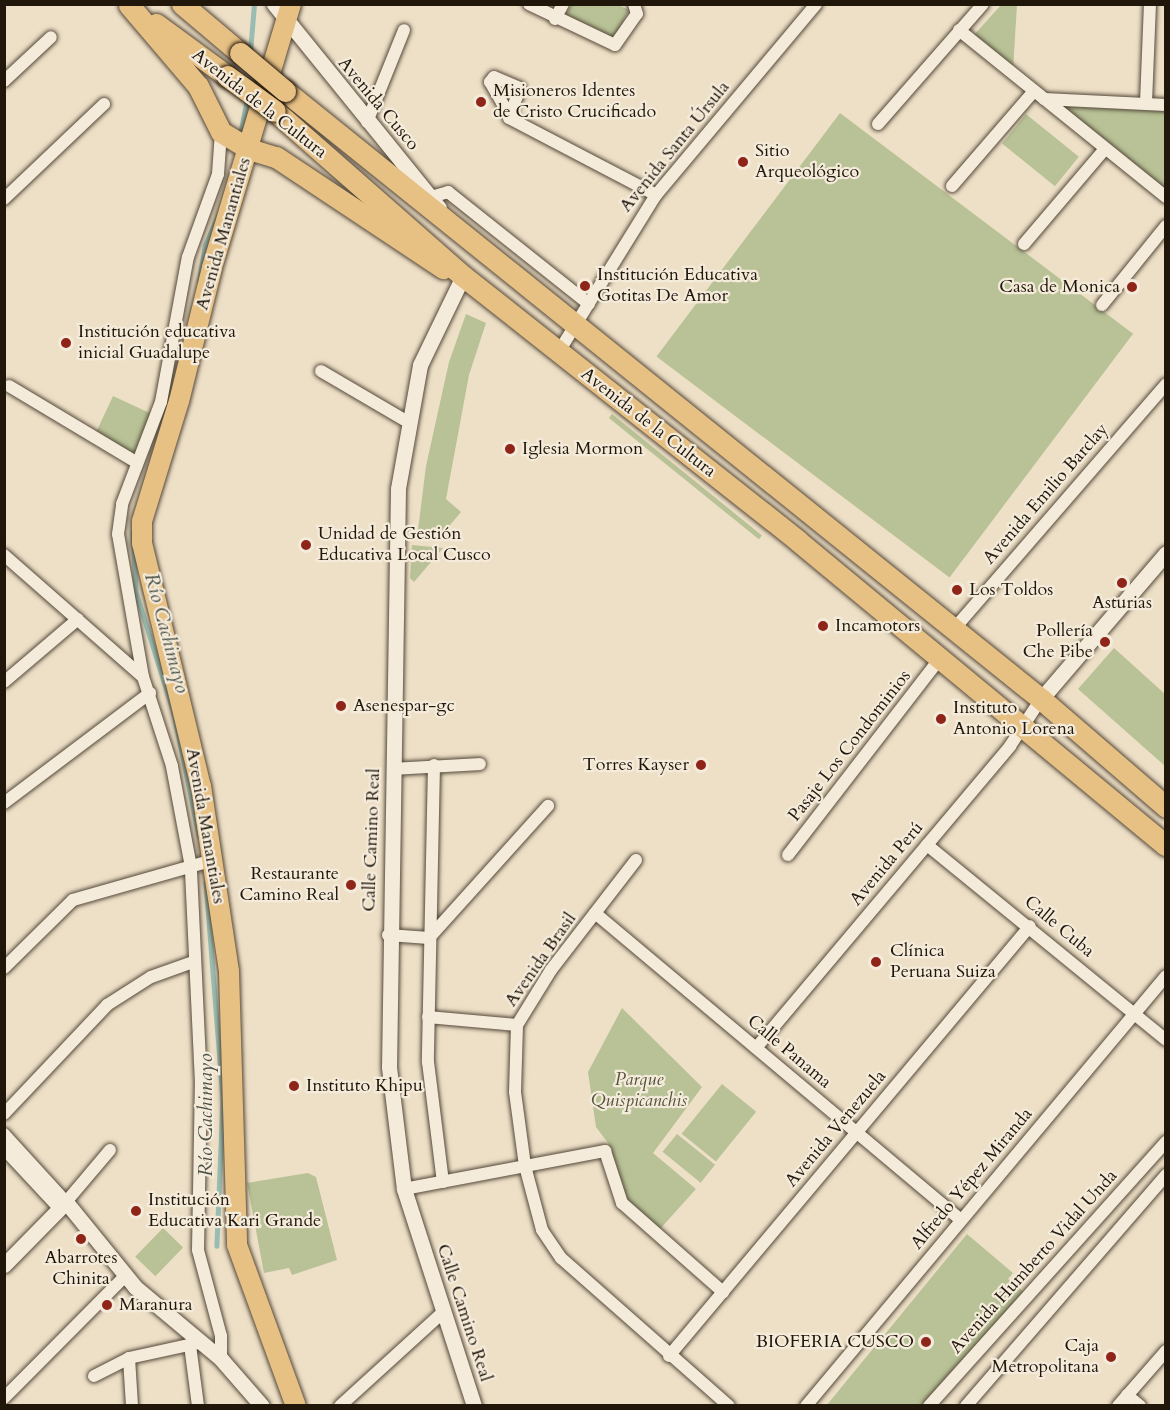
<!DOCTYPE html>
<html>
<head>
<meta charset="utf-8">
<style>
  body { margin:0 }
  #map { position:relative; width:1170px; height:1410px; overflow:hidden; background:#eee0c7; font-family:Cardo,serif }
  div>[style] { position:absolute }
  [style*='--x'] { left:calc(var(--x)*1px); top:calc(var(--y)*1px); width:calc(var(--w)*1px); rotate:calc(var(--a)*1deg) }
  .green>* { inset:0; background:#b8c296; transform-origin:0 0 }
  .stream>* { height:4.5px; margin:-2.25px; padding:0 2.25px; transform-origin:2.25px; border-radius:2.25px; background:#99bdb2 }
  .roads { filter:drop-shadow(0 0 2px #544839) drop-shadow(0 0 2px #544839) }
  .minor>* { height:12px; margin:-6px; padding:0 6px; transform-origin:6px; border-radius:6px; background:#f4ebdb }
  .tertiary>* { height:15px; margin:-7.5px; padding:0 7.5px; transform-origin:7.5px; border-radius:7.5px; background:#f4ebdb }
  .primary>* { height:20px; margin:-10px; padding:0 10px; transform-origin:10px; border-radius:10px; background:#e7c084 }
  .trunk>* { height:21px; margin:-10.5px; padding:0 10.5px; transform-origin:10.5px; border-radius:10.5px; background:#e7c084 }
  .bridges { filter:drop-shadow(0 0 2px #20160a) drop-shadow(0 0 2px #20160a) }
  .trunk-bridge>* { height:21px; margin:-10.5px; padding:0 10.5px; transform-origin:10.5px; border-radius:10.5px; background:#e7c084 }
  .dots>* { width:16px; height:16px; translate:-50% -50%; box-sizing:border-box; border:3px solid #f4ebdb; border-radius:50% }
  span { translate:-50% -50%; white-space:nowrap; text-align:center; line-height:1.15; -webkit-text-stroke:4.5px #f4ebdb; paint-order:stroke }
  .poi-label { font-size:18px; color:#20160a }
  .left { translate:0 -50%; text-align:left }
  .right { translate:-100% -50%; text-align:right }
  .street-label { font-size:18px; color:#20160a }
  .park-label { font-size:18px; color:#55523b; font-style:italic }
  .water-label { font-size:20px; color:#4a5045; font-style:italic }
  .frame { position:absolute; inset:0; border:6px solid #20160a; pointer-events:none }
</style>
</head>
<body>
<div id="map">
  <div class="green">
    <i style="clip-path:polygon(571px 5px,619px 5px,629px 10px,613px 40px,565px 17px)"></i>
    <i style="clip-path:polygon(1001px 5px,1017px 5px,1013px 70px,973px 36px)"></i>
    <i style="clip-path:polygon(1056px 104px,1165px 111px,1165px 192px)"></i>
    <i style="left:840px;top:113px;width:367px;height:305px;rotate:37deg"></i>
    <i style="left:1026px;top:114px;width:68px;height:38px;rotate:39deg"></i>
    <i style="clip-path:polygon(466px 314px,486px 323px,469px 375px,446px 499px,461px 512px,445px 531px,418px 530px,426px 466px,449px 362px)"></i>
    <i style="left:113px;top:396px;width:47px;height:43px;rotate:25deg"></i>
    <i style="left:612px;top:414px;width:193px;height:5px;rotate:39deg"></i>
    <i style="clip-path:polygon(412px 545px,443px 548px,414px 582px,410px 578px)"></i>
    <i style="clip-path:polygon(1114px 648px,1165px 694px,1165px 766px,1078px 689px)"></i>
    <i style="clip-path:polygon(622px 1008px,702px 1087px,653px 1153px,696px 1189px,660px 1229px,626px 1199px,608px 1143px,596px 1127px,588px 1072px)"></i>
    <i style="left:722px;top:1084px;width:44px;height:64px;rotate:39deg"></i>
    <i style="left:677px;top:1134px;width:49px;height:23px;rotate:39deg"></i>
    <i style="clip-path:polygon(308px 1173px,316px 1177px,337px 1260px,292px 1275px,289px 1268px,264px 1273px,247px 1183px)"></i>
    <i style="left:163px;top:1228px;width:28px;height:40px;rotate:44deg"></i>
    <i style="clip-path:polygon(967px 1234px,1013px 1273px,1008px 1279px,1024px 1292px,921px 1405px,826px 1406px)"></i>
  </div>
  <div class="stream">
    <i style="--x:250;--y:52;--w:48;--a:-85.2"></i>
    <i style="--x:240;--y:135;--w:36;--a:-79"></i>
    <i style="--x:199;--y:282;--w:37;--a:-81"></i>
    <i style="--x:205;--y:245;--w:35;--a:-66"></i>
    <i style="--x:133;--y:532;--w:60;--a:87.1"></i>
    <i style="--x:136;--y:592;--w:127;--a:72.6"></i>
    <i style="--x:174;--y:713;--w:126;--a:78.5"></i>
    <i style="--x:206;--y:883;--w:218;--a:85.5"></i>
    <i style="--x:223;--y:1100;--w:146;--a:92.4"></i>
  </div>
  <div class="roads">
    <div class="minor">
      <i style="--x:529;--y:4;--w:95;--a:25.5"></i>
      <i style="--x:615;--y:45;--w:38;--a:-55"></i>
      <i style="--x:637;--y:14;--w:10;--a:-107"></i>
      <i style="--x:555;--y:19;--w:17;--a:-62"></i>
      <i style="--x:959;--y:30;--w:266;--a:38.9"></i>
      <i style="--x:4;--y:81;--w:64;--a:-43.1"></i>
      <i style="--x:1044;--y:99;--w:122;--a:2.8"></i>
      <i style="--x:1146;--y:103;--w:99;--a:-87.7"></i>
      <i style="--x:508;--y:113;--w:36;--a:-120"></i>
      <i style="--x:490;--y:82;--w:6;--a:-51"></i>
      <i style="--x:494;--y:77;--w:28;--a:23"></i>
      <i style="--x:520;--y:88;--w:32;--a:110"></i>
      <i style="--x:509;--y:118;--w:166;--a:27.6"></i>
      <i style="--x:367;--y:122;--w:99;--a:-68.1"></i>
      <i style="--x:878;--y:124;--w:159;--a:-48.8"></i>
      <i style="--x:952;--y:186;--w:125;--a:-49.2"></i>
      <i style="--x:431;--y:197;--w:18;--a:-16"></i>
      <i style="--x:448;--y:192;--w:180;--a:38.5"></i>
      <i style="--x:4;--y:199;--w:138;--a:-43.5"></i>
      <i style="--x:1024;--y:244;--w:123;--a:-49.6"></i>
      <i style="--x:1102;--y:305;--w:102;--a:-51"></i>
      <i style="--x:558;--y:353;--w:186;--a:-58.2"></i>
      <i style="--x:656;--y:195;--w:249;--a:-50"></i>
      <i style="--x:321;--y:371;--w:101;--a:30.4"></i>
      <i style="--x:9;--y:386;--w:148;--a:30.9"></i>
      <i style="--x:4;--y:555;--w:185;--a:41.3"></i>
      <i style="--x:954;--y:629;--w:324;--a:-49.1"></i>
      <i style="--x:4;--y:682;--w:97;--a:-40.4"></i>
      <i style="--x:434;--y:765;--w:297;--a:91.2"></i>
      <i style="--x:428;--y:1062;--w:121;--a:82.9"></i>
      <i style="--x:393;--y:769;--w:87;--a:-3.3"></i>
      <i style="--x:4;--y:803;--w:183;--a:-37"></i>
      <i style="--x:927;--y:845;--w:308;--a:39.2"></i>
      <i style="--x:788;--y:855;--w:249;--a:-52.3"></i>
      <i style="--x:636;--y:860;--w:139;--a:127.7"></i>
      <i style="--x:551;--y:970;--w:65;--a:121.7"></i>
      <i style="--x:517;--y:1025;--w:67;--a:91.7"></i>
      <i style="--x:515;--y:1092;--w:75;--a:82.3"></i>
      <i style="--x:525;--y:1166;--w:66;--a:75.1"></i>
      <i style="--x:542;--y:1230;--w:34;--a:56"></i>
      <i style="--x:561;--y:1258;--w:224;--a:41.4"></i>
      <i style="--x:595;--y:913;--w:476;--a:40"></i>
      <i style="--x:388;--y:935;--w:41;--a:4.2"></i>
      <i style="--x:429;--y:938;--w:178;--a:-48"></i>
      <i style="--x:4;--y:968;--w:97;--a:-44.6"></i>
      <i style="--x:73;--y:900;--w:146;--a:-15.9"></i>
      <i style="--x:428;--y:1017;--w:89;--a:5.1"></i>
      <i style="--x:756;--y:1048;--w:395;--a:-49.9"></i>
      <i style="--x:1010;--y:746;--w:56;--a:-56.6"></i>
      <i style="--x:4;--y:1114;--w:150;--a:-46.6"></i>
      <i style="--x:107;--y:1005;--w:52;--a:-32.5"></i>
      <i style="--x:151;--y:977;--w:45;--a:-19.7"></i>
      <i style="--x:4;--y:1134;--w:92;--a:47.6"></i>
      <i style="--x:66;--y:1202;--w:68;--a:-49.8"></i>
      <i style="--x:4;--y:1149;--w:82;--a:47"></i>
      <i style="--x:404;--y:1189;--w:205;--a:-10.7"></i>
      <i style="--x:605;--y:1151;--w:55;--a:71.9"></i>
      <i style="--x:622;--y:1203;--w:135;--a:41.4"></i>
      <i style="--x:190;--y:1345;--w:62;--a:82.5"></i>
      <i style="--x:669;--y:1356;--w:561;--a:-49.99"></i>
      <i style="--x:129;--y:1358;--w:48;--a:86.4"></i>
      <i style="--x:221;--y:1359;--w:23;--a:-90"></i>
      <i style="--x:221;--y:1336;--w:89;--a:-105"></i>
      <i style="--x:198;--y:1250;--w:167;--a:-89"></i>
      <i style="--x:201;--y:1083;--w:216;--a:-92.7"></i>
      <i style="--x:191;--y:867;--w:103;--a:-100.7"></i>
      <i style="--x:172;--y:766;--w:94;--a:-108"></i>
      <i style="--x:143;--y:677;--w:145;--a:-99.9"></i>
      <i style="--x:118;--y:534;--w:30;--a:-82"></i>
      <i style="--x:122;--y:504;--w:109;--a:-69.1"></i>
      <i style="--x:161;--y:402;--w:147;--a:-79.5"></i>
      <i style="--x:188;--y:257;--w:88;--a:-70.1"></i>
      <i style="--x:218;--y:174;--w:42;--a:-85.9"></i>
      <i style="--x:94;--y:1376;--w:39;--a:-27"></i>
      <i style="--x:129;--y:1358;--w:71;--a:-12.3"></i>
      <i style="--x:1127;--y:1395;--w:17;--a:40"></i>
      <i style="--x:4;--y:1398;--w:172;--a:-45.2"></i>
      <i style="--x:340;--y:1406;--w:137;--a:-42.3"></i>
      <i style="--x:806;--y:1406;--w:561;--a:-50.06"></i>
      <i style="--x:929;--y:1406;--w:355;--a:-48.1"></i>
      <i style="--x:966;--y:1406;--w:306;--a:-49.1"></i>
      <i style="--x:1118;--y:1406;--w:73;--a:-48.9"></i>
    </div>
    <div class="tertiary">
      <i style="--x:274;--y:4;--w:262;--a:51"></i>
      <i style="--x:463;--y:276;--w:99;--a:115.8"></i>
      <i style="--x:420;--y:365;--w:126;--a:100.1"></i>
      <i style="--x:398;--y:489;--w:578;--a:90.89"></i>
      <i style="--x:389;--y:1067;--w:123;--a:83"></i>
      <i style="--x:404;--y:1189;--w:228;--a:72.1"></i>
      <i style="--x:1041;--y:699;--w:192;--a:-49.4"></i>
      <i style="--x:4;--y:1265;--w:88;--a:-45.5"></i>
      <i style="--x:66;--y:1202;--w:109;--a:50.9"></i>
      <i style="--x:135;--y:1287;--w:112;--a:39.9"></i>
      <i style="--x:221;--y:1359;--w:62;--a:48.9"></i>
    </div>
    <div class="primary">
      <i style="--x:291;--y:4;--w:276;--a:106.7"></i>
      <i style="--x:212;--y:268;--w:137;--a:103.9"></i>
      <i style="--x:179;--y:401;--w:126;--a:107.1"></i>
      <i style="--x:142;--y:521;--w:22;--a:90"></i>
      <i style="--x:142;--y:543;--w:250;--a:76.4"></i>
      <i style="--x:201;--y:786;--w:188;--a:81.4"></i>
      <i style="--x:229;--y:972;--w:273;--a:88.3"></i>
      <i style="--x:237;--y:1245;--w:171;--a:69.9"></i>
    </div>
    <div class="trunk">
      <i style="--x:182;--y:4;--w:76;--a:40.2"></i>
      <i style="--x:129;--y:5;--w:106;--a:49.6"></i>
      <i style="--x:198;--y:86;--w:51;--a:63.4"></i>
      <i style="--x:221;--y:132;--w:33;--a:31"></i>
      <i style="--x:249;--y:149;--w:28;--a:17"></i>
      <i style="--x:276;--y:157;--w:201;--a:33.6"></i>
      <i style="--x:156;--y:24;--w:88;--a:36.2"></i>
      <i style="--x:285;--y:91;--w:970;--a:38.81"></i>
      <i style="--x:1041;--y:699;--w:165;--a:40.8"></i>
      <i style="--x:275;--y:111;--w:250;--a:41.3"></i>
      <i style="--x:463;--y:276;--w:427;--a:38.3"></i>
      <i style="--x:798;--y:541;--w:477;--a:39.6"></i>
    </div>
  </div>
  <div class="bridges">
    <div class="trunk-bridge">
      <i style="--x:240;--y:53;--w:59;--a:40.2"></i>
      <i style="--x:227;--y:76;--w:59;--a:36.1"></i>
    </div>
  </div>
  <div class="dots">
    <i style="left:481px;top:102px;background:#8f2418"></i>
    <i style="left:743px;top:162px;background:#8f2418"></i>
    <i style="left:585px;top:286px;background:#8f2418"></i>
    <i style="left:1132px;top:287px;background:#8f2418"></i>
    <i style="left:66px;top:343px;background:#8f2418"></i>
    <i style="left:510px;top:449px;background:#8f2418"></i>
    <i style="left:306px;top:545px;background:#8f2418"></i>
    <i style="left:1122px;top:583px;background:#8f2418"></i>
    <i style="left:957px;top:590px;background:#8f2418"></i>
    <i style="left:823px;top:626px;background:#8f2418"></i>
    <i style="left:1105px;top:642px;background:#8f2418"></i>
    <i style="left:341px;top:706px;background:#8f2418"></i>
    <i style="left:941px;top:719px;background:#8f2418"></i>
    <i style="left:701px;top:765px;background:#8f2418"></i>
    <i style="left:351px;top:885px;background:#8f2418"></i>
    <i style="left:876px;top:962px;background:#8f2418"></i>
    <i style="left:294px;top:1086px;background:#8f2418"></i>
    <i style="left:136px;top:1211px;background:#8f2418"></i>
    <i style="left:81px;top:1239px;background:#8f2418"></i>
    <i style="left:107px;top:1305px;background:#8f2418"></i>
    <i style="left:926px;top:1342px;background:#8f2418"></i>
    <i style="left:1111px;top:1357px;background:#8f2418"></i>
  </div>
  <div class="poi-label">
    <span class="left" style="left:493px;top:102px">Misioneros Identes<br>de Cristo Crucificado</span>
    <span class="left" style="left:755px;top:162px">Sitio<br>Arqueológico</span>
    <span class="left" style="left:597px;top:286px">Institución Educativa<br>Gotitas De Amor</span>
    <span class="right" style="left:1120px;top:287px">Casa de Monica</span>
    <span class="left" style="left:78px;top:343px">Institución educativa<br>inicial Guadalupe</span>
    <span class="left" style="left:522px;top:449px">Iglesia Mormon</span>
    <span class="left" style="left:318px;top:545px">Unidad de Gestión<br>Educativa Local Cusco</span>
    <span class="left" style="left:969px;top:590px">Los Toldos</span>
    <span style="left:1122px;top:603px">Asturias</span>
    <span class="left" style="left:835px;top:626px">Incamotors</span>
    <span class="right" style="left:1093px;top:642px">Pollería<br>Che Pibe</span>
    <span class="left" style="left:353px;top:706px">Asenespar-gc</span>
    <span class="left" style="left:953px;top:719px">Instituto<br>Antonio Lorena</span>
    <span class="right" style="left:689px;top:765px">Torres Kayser</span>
    <span class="right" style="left:339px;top:885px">Restaurante<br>Camino Real</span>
    <span class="left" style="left:890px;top:962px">Clínica<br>Peruana Suiza</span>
    <span class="left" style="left:306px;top:1086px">Instituto Khipu</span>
    <span class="left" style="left:148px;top:1211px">Institución<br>Educativa Kari Grande</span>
    <span style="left:81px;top:1269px">Abarrotes<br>Chinita</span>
    <span class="left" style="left:119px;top:1305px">Maranura</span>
    <span class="right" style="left:914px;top:1342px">BIOFERIA CUSCO</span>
    <span class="right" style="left:1099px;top:1357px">Caja<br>Metropolitana</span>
  </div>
  <div class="street-label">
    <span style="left:259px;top:104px;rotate:38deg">Avenida de la Cultura</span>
    <span style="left:378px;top:104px;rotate:50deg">Avenida Cusco</span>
    <span style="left:675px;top:147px;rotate:-51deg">Avenida Santa Úrsula</span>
    <span style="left:224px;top:234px;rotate:-74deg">Avenida Manantiales</span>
    <span style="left:648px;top:423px;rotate:38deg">Avenida de la Cultura</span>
    <span style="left:1046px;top:494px;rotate:-49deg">Avenida Emilio Barclay</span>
    <span style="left:850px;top:746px;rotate:-52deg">Pasaje Los Condominios</span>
    <span style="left:205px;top:826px;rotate:80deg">Avenida Manantiales</span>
    <span style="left:372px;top:840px;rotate:-88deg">Calle Camino Real</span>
    <span style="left:887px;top:864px;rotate:-50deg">Avenida Perú</span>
    <span style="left:1059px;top:927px;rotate:40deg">Calle Cuba</span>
    <span style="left:541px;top:960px;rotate:-55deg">Avenida Brasil</span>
    <span style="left:789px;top:1052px;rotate:40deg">Calle Panama</span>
    <span style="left:836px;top:1129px;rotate:-50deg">Avenida Venezuela</span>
    <span style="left:972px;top:1179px;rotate:-50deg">Alfredo Yépez Miranda</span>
    <span style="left:1034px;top:1262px;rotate:-48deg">Avenida Humberto Vidal Unda</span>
    <span style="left:464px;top:1313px;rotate:72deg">Calle Camino Real</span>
  </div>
  <div class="park-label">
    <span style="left:639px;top:1091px">Parque<br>Quispicanchis</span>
  </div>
  <div class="water-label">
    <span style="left:167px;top:633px;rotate:75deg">Río Cachimayo</span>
    <span style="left:205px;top:1115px;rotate:-90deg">Río Cachimayo</span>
  </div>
  <div class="frame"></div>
</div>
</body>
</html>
